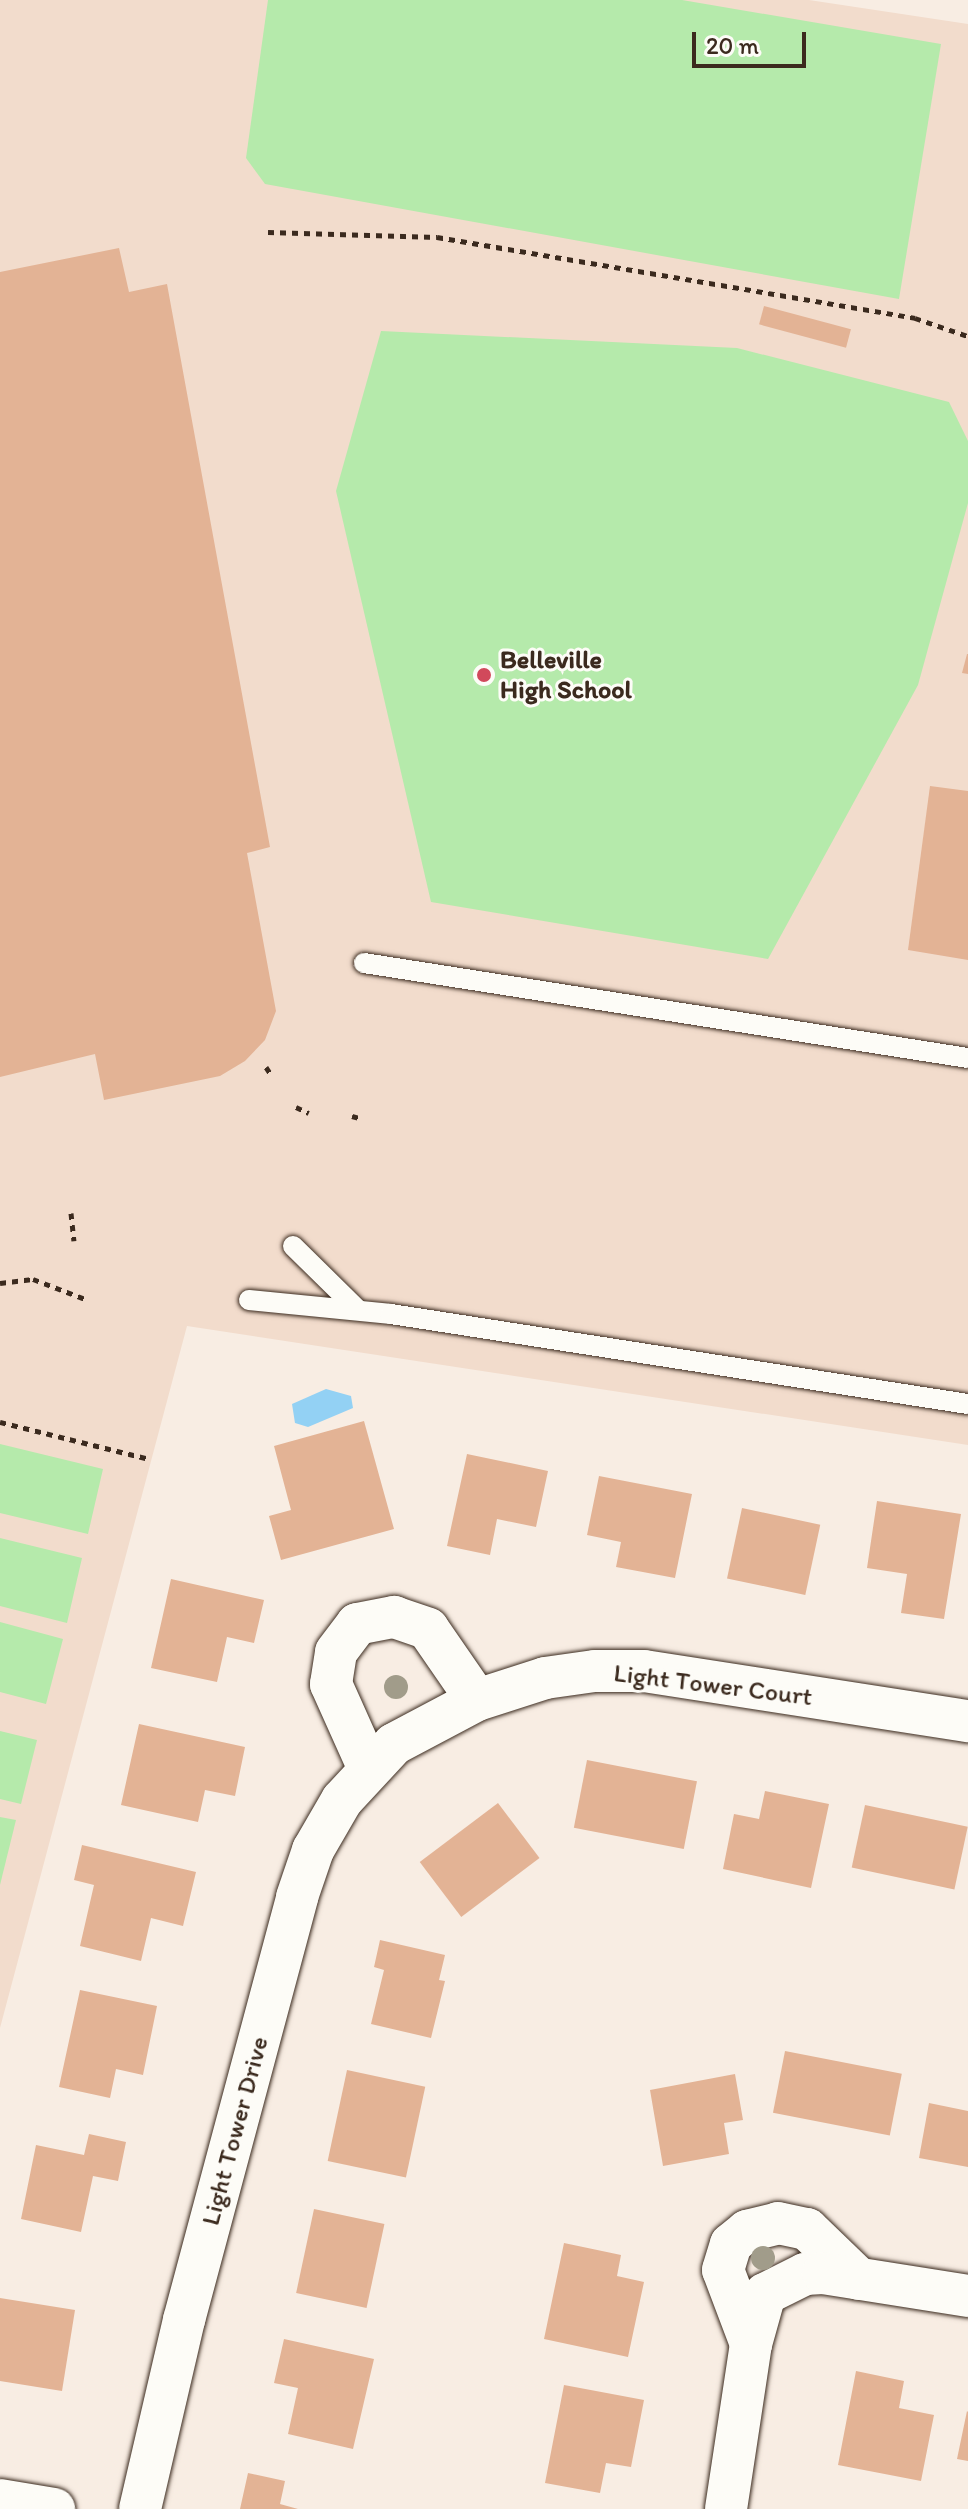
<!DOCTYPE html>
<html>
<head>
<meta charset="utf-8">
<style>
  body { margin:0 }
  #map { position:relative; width:968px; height:2509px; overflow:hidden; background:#f8ede3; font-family:Itim,sans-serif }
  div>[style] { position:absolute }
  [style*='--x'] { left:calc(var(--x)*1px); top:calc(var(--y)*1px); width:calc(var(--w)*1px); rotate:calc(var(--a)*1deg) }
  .built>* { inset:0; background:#f2dccc }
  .green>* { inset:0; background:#b5eaab }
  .water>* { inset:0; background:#93d1f4 }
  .building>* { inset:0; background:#e3b395; transform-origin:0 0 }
  .path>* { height:5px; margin-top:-2.5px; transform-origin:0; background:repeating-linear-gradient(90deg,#3b2a1e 0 6px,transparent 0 12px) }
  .roads { filter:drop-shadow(0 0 2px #3b2a1e) drop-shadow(0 0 2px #3b2a1e) }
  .service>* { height:20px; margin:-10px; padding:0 10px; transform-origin:10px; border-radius:10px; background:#fdfcf7 }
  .minor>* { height:42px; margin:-21px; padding:0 21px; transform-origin:21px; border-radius:21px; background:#fdfcf7 }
  .trees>* { width:24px; height:24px; margin:-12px; border-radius:50%; background:#a19c8a }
  .dots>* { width:22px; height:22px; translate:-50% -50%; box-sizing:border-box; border:4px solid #fdfcf7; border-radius:50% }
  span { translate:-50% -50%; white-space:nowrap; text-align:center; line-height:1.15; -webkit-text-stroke:6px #fdfcf7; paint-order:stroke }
  .poi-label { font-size:26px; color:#3b2a1e; font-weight:700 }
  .left { translate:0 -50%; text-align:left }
  .street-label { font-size:26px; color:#3b2a1e }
  .scale { position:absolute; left:692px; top:32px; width:114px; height:36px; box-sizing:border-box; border:4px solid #3b2a1e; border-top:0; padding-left:10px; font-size:24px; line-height:28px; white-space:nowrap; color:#3b2a1e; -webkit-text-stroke:6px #fdfcf7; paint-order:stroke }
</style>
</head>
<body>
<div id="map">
  <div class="built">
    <i style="clip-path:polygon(0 0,809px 0,968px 24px,968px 1445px,187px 1326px,0 2028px)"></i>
  </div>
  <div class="green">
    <i style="clip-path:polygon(268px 0,682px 0,941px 44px,899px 299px,265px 184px,246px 158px)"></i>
    <i style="clip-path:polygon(381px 331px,737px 348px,949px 402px,968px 441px,968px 503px,918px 685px,768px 959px,431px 902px,336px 491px)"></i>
    <i style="clip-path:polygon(0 1444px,103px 1469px,88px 1534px,0 1513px)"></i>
    <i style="clip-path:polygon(0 1538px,82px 1558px,67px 1623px,0 1606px)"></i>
    <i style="clip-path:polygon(0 1622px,63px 1639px,46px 1704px,0 1692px)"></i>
    <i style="clip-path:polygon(0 1731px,37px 1740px,21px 1804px,0 1799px)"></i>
    <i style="clip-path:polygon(0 1817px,16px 1820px,0 1885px)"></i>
  </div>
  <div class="water">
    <i style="clip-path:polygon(326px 1389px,351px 1396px,353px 1408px,308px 1427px,295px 1423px,292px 1404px)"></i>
  </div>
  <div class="building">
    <i style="clip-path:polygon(119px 248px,129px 292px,167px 284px,270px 847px,247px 853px,276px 1011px,265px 1040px,245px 1061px,220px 1076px,104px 1100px,95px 1054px,0 1077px,0 272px)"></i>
    <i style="left:764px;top:306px;width:90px;height:19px;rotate:15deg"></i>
    <i style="clip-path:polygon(967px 654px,968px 654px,968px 674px,962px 673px)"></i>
    <i style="clip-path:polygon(930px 786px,968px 791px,968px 960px,908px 950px)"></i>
    <i style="clip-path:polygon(364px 1421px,394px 1529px,281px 1560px,269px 1516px,291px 1510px,274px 1446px)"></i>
    <i style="clip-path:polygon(467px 1454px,548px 1471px,536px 1527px,497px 1519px,490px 1555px,447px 1546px)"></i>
    <i style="clip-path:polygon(599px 1476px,692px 1494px,675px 1578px,616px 1567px,621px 1542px,587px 1535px)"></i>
    <i style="clip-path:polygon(877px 1501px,961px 1514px,944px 1619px,901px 1613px,907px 1574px,867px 1568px)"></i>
    <i style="left:742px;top:1508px;width:80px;height:72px;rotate:12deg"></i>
    <i style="clip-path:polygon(171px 1579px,264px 1600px,254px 1643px,227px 1637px,217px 1682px,151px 1668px)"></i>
    <i style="clip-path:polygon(139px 1724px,245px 1747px,235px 1796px,205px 1790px,198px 1822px,121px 1805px)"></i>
    <i style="left:587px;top:1760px;width:112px;height:69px;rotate:11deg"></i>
    <i style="clip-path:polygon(765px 1791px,829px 1804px,811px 1888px,723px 1869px,734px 1814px,759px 1819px)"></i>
    <i style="left:498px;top:1803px;width:69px;height:98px;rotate:53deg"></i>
    <i style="left:865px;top:1805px;width:105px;height:64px;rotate:12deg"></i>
    <i style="clip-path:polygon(82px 1845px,196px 1872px,183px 1926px,151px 1918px,141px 1961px,80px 1946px,94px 1885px,74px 1880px)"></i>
    <i style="clip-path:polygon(380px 1940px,445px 1955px,439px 1980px,445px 1981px,431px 2038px,371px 2024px,384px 1970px,374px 1967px)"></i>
    <i style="clip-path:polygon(80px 1990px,157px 2006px,143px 2075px,116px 2069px,110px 2098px,59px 2087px)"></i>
    <i style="left:785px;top:2051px;width:119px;height:63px;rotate:11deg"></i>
    <i style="left:347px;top:2070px;width:80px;height:93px;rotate:12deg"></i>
    <i style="clip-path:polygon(735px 2074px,743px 2120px,724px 2123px,729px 2154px,663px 2166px,650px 2090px)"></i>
    <i style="clip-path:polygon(929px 2103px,968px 2111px,968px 2167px,919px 2158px)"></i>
    <i style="clip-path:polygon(89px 2134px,126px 2142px,118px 2181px,93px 2176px,81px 2232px,21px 2219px,36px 2145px,84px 2155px)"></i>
    <i style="left:314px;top:2209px;width:72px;height:86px;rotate:12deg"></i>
    <i style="clip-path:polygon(564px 2243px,621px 2255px,617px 2276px,644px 2282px,628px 2357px,544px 2339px)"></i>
    <i style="clip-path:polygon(0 2298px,75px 2310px,62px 2391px,0 2381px)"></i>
    <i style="clip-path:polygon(284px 2339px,374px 2359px,353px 2449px,288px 2434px,298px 2388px,274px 2383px)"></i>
    <i style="clip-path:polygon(856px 2371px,904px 2381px,899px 2408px,934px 2415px,921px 2481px,838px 2465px)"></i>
    <i style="clip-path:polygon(564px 2385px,644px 2400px,631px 2467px,606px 2463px,600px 2493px,545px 2483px)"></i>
    <i style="clip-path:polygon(967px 2411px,968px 2412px,968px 2461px,957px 2459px)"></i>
    <i style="clip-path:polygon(248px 2473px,285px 2481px,280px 2504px,298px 2509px,240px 2509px)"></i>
  </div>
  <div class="path">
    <i style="--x:268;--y:232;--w:169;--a:1.7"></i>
    <i style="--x:437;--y:237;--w:485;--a:9.6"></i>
    <i style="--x:915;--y:318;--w:56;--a:18.8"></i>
    <i style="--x:266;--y:1067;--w:7;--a:56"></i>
    <i style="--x:296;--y:1107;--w:14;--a:25"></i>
    <i style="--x:352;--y:1116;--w:11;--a:15"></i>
    <i style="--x:71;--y:1213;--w:28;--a:84"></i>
    <i style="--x:0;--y:1283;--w:33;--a:-7"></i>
    <i style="--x:33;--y:1279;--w:59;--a:20.9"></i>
    <i style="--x:0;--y:1422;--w:154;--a:13.9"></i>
  </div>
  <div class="roads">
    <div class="service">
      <i style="--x:364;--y:963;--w:611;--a:8.94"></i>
      <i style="--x:293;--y:1246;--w:90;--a:44.5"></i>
      <i style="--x:249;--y:1300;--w:143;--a:5.6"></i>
      <i style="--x:391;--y:1314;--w:584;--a:8.87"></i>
    </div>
    <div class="minor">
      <i style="--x:369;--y:1769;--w:93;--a:-114.1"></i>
      <i style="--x:331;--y:1684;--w:32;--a:-81"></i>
      <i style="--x:336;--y:1652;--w:35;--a:-53"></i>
      <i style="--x:357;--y:1624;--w:38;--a:-11"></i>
      <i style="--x:394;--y:1617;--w:36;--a:19"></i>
      <i style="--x:428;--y:1629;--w:86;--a:55.4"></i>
      <i style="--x:751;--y:2344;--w:79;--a:-110.7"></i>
      <i style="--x:723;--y:2270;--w:27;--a:-73"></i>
      <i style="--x:731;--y:2244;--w:21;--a:-39"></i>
      <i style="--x:747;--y:2231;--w:32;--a:-14"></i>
      <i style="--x:778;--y:2223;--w:30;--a:12"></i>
      <i style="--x:807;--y:2229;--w:72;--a:43.9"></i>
      <i style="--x:0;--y:2500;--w:55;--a:9.5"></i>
      <i style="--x:140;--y:2509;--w:194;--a:-76.9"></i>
      <i style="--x:184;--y:2320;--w:438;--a:-75"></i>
      <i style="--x:297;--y:1897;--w:50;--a:-71.2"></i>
      <i style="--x:313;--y:1850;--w:58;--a:-59.9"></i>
      <i style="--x:342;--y:1800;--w:76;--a:-47.1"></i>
      <i style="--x:394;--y:1744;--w:94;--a:-27.9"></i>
      <i style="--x:477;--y:1700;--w:71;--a:-17.9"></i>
      <i style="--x:545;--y:1678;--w:50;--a:-8"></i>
      <i style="--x:595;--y:1671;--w:49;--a:0"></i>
      <i style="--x:644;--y:1671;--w:328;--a:8.8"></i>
      <i style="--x:726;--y:2509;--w:167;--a:-81.4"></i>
      <i style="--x:751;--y:2344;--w:52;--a:-74.4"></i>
      <i style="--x:765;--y:2294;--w:45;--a:-26.6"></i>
      <i style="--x:805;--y:2274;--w:18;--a:-3"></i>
      <i style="--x:823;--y:2273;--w:147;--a:9"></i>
    </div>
  </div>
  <div class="trees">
    <i style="left:396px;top:1687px"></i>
    <i style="left:763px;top:2258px"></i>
  </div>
  <div class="dots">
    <i style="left:484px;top:675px;background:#d1495b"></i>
  </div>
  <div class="poi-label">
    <span class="left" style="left:500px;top:675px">Belleville<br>High School</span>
  </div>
  <div class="street-label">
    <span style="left:713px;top:1685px;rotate:7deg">Light Tower Court</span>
    <span style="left:235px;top:2131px;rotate:-75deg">Light Tower Drive</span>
  </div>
  <div class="scale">20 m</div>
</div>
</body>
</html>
